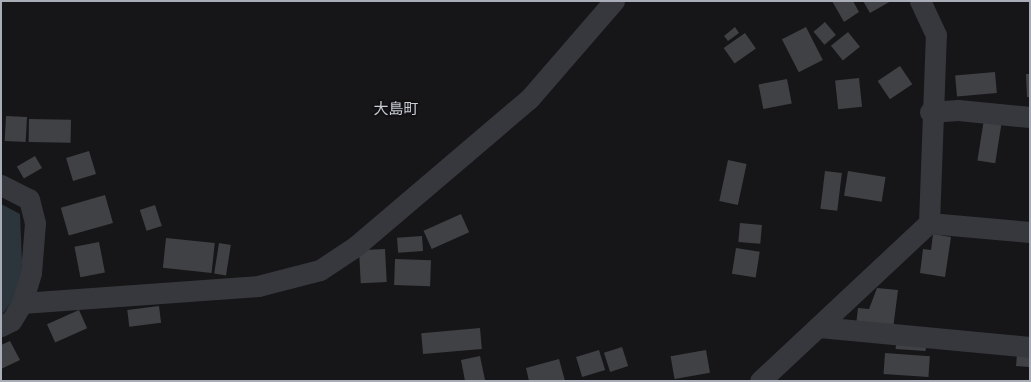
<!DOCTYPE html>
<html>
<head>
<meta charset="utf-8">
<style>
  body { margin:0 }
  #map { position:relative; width:1031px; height:382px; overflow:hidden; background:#161618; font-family:"Noto Sans","Noto Sans JP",sans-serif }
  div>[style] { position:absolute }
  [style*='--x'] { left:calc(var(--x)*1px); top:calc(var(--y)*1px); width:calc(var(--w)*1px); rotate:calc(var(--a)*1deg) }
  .water>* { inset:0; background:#2c353c }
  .building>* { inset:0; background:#404145; transform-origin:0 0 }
  .minor>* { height:21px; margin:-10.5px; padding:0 10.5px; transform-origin:10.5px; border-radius:10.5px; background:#37383d }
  span { translate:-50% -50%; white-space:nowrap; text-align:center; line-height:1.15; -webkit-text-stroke:4px #111113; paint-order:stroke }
  .quarter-label { font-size:15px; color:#c9ccd4 }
  .frame { position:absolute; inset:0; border:2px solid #a8adb8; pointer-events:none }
</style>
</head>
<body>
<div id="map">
  <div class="water">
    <i style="clip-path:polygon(1px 204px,20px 214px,22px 263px,19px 292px,1px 316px)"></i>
  </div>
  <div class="building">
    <i style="clip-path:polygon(832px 1px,853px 1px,859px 12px,844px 22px)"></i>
    <i style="clip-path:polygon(863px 1px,891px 1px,870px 13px)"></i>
    <i style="left:825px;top:22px;width:17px;height:15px;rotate:50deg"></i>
    <i style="clip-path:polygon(735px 27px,739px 33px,728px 41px,724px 36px)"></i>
    <i style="left:806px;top:27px;width:37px;height:27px;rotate:63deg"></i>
    <i style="left:848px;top:32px;width:19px;height:22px;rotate:51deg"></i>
    <i style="left:745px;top:33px;width:19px;height:26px;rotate:55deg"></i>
    <i style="left:900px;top:66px;width:22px;height:27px;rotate:56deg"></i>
    <i style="left:995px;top:72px;width:21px;height:40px;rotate:85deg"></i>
    <i style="clip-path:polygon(1026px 74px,1030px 74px,1030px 97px,1027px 97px)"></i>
    <i style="left:859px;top:78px;width:29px;height:24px;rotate:84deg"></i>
    <i style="left:787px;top:79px;width:25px;height:29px;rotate:79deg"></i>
    <i style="left:6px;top:116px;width:21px;height:25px;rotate:3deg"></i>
    <i style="left:29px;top:119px;width:42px;height:23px;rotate:1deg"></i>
    <i style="left:984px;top:119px;width:18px;height:42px;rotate:9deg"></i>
    <i style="left:89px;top:151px;width:24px;height:24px;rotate:73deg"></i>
    <i style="left:35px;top:156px;width:14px;height:21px;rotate:60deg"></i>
    <i style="left:728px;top:160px;width:19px;height:42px;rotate:12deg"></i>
    <i style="left:825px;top:171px;width:17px;height:38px;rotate:7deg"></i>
    <i style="left:848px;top:171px;width:38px;height:25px;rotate:9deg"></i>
    <i style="left:105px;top:195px;width:29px;height:46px;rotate:74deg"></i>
    <i style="left:155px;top:205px;width:22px;height:16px;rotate:72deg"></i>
    <i style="left:461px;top:214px;width:20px;height:41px;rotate:66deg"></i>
    <i style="left:740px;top:223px;width:22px;height:19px;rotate:5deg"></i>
    <i style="clip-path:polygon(933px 234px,951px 237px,945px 277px,920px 273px,923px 249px,931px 250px)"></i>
    <i style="left:422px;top:236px;width:15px;height:25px;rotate:86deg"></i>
    <i style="left:166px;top:238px;width:49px;height:30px;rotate:6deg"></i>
    <i style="left:99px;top:242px;width:31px;height:25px;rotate:79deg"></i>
    <i style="left:219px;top:243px;width:12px;height:31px;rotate:9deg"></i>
    <i style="left:736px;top:248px;width:24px;height:26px;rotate:9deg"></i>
    <i style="left:385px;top:249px;width:33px;height:26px;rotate:87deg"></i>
    <i style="left:395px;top:259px;width:36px;height:26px;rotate:2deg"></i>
    <i style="clip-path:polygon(877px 288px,898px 290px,893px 329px,856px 325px,858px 308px,869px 309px)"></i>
    <i style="left:159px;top:306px;width:17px;height:32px;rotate:83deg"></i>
    <i style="left:79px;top:310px;width:20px;height:35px;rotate:66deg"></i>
    <i style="left:480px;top:328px;width:21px;height:59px;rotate:85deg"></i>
    <i style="clip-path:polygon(10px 341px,20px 360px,1px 369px,1px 345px)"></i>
    <i style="left:896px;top:344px;width:30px;height:5px;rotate:4deg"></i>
    <i style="left:622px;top:347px;width:20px;height:19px;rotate:72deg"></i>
    <i style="left:599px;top:350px;width:21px;height:24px;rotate:73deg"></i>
    <i style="left:706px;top:350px;width:23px;height:36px;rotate:80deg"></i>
    <i style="left:885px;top:353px;width:45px;height:21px;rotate:4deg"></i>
    <i style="left:1017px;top:353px;width:13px;height:13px;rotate:4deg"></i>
    <i style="clip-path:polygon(480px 356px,485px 380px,465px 381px,461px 360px)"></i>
    <i style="clip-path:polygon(559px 359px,565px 381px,529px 381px,526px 368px)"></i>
  </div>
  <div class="minor">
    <i style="--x:930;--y:112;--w:28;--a:-4"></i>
    <i style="--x:958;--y:110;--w:72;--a:5.6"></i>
    <i style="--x:1;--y:185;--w:31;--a:27"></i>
    <i style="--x:29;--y:199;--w:25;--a:76"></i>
    <i style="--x:35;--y:223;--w:50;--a:94.6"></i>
    <i style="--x:31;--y:273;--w:31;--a:107"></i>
    <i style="--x:22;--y:303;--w:21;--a:121"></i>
    <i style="--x:11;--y:321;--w:11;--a:153"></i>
    <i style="--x:929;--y:223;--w:101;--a:5.1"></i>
    <i style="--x:22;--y:303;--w:237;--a:-4.1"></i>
    <i style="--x:258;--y:286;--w:64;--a:-14.5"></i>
    <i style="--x:320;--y:270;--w:43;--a:-33.7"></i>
    <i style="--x:356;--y:246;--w:227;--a:-40.4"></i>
    <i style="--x:529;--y:99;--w:130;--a:-49.1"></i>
    <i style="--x:819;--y:327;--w:212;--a:5.4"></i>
    <i style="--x:760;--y:381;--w:231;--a:-43.1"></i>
    <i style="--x:929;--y:223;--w:188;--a:-87.9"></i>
    <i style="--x:936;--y:35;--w:38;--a:-115"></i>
  </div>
  <div class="quarter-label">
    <span style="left:396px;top:109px">大島町</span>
  </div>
  <div class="frame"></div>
</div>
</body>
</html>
